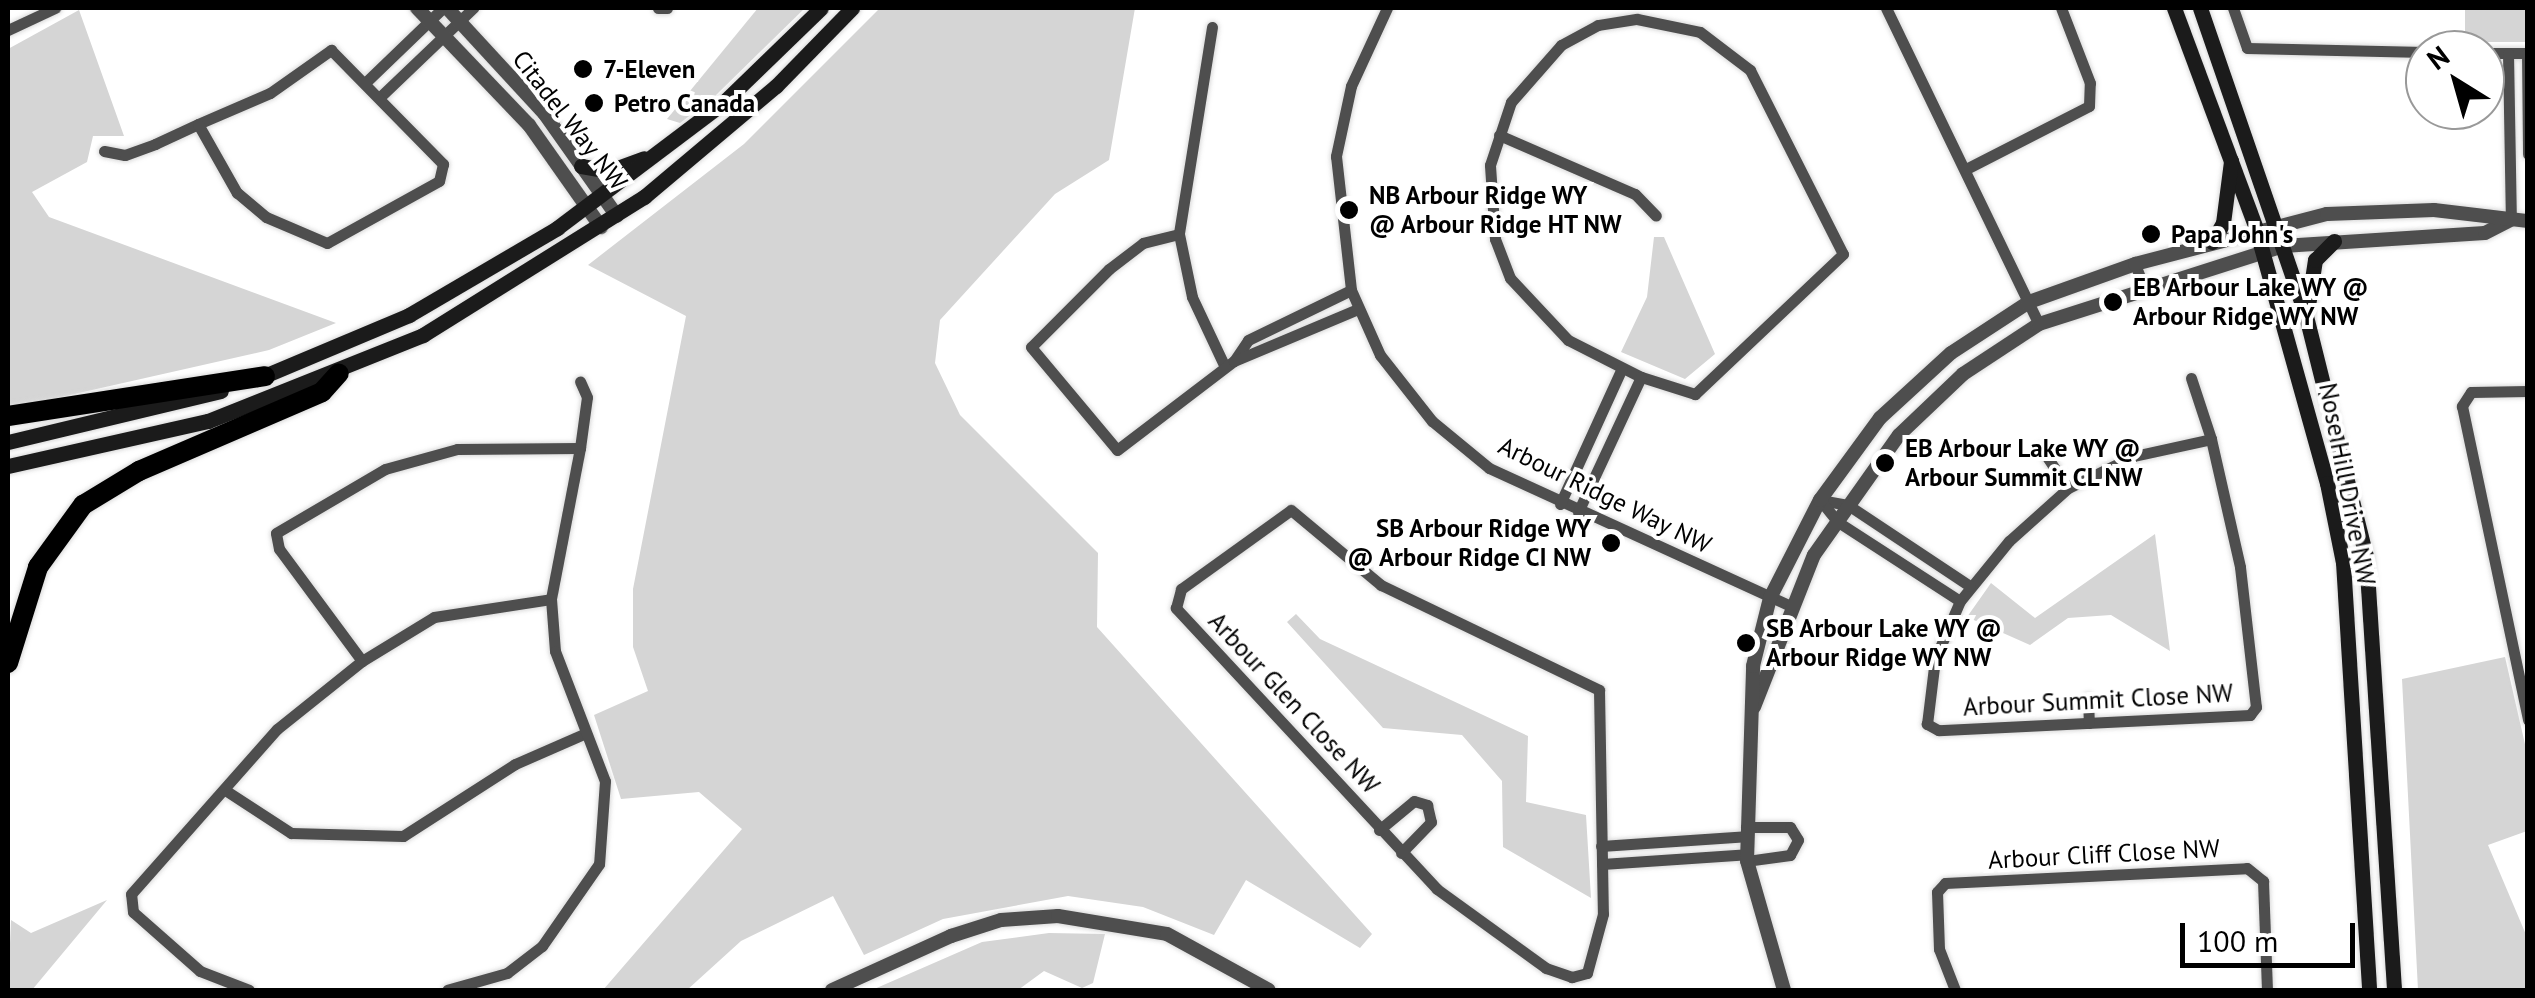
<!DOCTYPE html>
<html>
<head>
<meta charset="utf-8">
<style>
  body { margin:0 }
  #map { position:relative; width:2535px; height:998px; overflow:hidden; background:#fff; font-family:"PT Sans",sans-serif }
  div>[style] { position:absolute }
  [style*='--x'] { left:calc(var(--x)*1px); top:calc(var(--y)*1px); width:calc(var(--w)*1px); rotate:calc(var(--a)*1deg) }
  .green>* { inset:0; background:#d5d5d5; transform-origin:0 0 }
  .roads { filter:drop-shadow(0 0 2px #dbdbdb) drop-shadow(0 0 2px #dbdbdb) }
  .minor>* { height:11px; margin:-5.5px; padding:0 5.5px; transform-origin:5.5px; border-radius:5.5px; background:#4e4e4e }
  .tertiary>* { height:14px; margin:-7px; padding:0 7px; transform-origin:7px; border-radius:7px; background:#4e4e4e }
  .secondary>* { height:15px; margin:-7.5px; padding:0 7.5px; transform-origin:7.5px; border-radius:7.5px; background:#1b1b1b }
  .motorway>* { height:20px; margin:-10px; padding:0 10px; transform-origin:10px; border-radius:10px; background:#000 }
  .dots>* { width:28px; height:28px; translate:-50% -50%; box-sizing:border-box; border:5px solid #fff; border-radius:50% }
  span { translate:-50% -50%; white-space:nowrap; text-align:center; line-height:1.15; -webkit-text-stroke:8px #fff; paint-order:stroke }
  .poi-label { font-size:25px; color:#000; font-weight:700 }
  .left { translate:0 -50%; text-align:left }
  .right { translate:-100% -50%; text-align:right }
  .street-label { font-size:25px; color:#000 }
  .frame { position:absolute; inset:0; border:10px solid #000; pointer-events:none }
  .north { position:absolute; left:2405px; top:30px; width:100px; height:100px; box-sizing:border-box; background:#fff; border:2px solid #999; border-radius:50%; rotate:323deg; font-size:28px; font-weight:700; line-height:40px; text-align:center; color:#000 }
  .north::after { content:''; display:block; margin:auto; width:35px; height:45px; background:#000; clip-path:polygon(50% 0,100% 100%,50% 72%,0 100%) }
  .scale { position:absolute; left:2180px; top:923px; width:175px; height:45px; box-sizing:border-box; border:5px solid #000; border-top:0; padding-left:12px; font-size:30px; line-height:35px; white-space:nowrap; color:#000; -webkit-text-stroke:8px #fff; paint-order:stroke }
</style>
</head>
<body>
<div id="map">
  <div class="green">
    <i style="clip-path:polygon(758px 8px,805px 8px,712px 99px,680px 123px,667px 119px)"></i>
    <i style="clip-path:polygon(880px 8px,1135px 8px,1109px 160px,1055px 194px,940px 320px,935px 363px,960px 415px,1098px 553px,1097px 627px,1372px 934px,1360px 948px,1246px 880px,1214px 935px,1143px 907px,1068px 896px,943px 919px,864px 955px,833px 896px,741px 941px,687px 990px,603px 990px,742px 829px,699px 792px,621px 799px,594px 715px,648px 691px,633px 647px,633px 589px,686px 316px,588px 265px,744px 144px)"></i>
    <i style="left:2465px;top:8px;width:62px;height:34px"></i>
    <i style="clip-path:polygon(79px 10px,124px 136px,93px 136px,87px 162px,32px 192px,49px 217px,336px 323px,269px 350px,8px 409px,8px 49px)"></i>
    <i style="clip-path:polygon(1654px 237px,1664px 237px,1715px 354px,1685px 379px,1621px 352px,1647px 297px)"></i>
    <i style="clip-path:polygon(2155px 534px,2170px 651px,2111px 615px,2068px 618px,2030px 645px,1967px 617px,1991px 583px,2035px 618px)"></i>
    <i style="clip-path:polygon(1296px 614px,1320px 639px,1528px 736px,1526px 802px,1586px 815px,1591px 898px,1503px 847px,1502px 781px,1462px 735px,1383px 728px,1287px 622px)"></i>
    <i style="clip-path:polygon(2505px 657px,2527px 753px,2527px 831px,2488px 845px,2527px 937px,2527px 990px,2418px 990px,2402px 679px)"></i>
    <i style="clip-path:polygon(107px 900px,32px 990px,8px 990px,11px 920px,31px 933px)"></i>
    <i style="clip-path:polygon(1049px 933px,1105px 934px,1093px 983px,1082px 988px,1044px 971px,1018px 990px,872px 990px,982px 942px)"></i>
  </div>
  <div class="roads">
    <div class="minor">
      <i style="--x:658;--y:8;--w:9;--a:0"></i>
      <i style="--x:1387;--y:8;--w:86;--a:114.8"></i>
      <i style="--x:1351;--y:86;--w:72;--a:102.1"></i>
      <i style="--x:1336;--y:156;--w:135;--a:83.6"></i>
      <i style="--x:1351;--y:290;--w:71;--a:66"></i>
      <i style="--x:1380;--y:355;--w:84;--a:51.8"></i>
      <i style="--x:1432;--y:421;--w:74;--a:39.5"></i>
      <i style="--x:1489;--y:468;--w:333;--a:24.6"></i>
      <i style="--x:1886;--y:8;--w:351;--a:64.2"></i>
      <i style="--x:2233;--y:8;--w:42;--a:70.7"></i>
      <i style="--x:2247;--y:48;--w:178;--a:1.3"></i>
      <i style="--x:1637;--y:19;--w:64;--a:11.7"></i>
      <i style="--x:1700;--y:32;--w:63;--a:37.2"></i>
      <i style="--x:1750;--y:70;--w:206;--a:63.2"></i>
      <i style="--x:1843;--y:254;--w:204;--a:136.6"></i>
      <i style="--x:1695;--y:394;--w:57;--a:-162.5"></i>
      <i style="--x:1641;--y:377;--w:82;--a:-153.1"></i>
      <i style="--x:1568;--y:340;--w:85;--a:-133.1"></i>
      <i style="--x:1510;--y:278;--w:42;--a:-111"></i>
      <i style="--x:1495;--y:239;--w:74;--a:-93.9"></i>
      <i style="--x:1490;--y:165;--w:66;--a:-71.6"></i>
      <i style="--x:1511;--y:102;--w:76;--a:-48.7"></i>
      <i style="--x:1561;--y:45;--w:42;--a:-28.4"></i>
      <i style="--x:1598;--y:25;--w:39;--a:-9"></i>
      <i style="--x:1212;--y:27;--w:210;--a:99.1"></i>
      <i style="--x:1179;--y:234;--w:64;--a:78.3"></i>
      <i style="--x:1192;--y:297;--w:77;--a:64.8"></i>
      <i style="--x:8;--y:30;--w:52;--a:-25.1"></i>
      <i style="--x:2485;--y:53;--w:43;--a:0"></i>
      <i style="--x:2508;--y:53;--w:167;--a:89"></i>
      <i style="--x:2527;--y:53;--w:101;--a:89.4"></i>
      <i style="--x:366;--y:82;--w:107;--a:-43.9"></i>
      <i style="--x:380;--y:97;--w:129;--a:-43.7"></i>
      <i style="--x:1499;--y:135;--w:148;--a:23.5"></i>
      <i style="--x:1635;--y:194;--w:30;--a:46"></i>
      <i style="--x:104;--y:151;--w:21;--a:11"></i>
      <i style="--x:125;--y:155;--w:32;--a:-20"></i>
      <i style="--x:155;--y:144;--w:47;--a:-24.9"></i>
      <i style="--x:198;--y:124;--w:78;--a:-23.3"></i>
      <i style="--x:270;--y:93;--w:75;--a:-35.2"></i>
      <i style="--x:331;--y:50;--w:160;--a:45.5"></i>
      <i style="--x:443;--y:164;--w:17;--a:103"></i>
      <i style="--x:439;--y:181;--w:128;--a:151"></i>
      <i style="--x:327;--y:243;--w:66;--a:-156.9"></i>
      <i style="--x:266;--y:217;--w:38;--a:-140"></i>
      <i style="--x:237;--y:193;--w:79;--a:-119.5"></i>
      <i style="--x:1966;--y:169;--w:138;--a:-27.1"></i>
      <i style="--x:2089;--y:106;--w:23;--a:-88"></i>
      <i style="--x:2090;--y:83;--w:80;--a:-111.1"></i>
      <i style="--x:1179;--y:234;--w:37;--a:166"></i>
      <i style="--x:1143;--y:243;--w:43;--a:142.6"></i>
      <i style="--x:1109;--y:269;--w:110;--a:135"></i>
      <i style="--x:1031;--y:347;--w:134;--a:50.1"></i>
      <i style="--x:1117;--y:450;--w:147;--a:-37.3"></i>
      <i style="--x:1234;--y:361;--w:25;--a:-56"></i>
      <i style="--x:1248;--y:340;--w:114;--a:-25.9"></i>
      <i style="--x:2135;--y:264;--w:22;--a:69"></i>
      <i style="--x:1234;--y:361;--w:134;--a:-22.8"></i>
      <i style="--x:2191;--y:378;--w:64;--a:71.8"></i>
      <i style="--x:2528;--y:391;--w:57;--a:179"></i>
      <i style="--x:2471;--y:392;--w:17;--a:123"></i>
      <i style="--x:2462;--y:406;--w:321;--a:78.1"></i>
      <i style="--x:2211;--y:439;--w:131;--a:77.2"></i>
      <i style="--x:2240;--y:567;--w:141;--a:83.5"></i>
      <i style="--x:2256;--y:707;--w:10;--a:127"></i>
      <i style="--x:2250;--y:715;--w:312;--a:177.2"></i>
      <i style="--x:1938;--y:730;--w:13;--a:-151"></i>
      <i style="--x:1927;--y:724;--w:65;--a:-83"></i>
      <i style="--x:1935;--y:659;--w:63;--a:-66.7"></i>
      <i style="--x:1960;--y:601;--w:77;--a:-50.8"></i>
      <i style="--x:2009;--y:541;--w:79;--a:-41.9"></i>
      <i style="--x:2068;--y:488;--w:73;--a:-25.9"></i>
      <i style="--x:2134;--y:456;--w:79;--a:-12.4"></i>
      <i style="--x:580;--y:448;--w:51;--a:-82.2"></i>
      <i style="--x:587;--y:397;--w:17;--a:-114"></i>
      <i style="--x:2041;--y:448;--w:48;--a:56"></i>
      <i style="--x:1820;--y:500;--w:28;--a:10"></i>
      <i style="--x:1848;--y:505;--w:146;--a:33.6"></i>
      <i style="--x:1820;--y:500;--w:28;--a:51"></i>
      <i style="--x:1838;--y:522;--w:145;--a:32.9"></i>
      <i style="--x:1560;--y:504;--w:149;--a:-65.5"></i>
      <i style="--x:1291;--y:510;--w:117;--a:39.8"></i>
      <i style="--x:1381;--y:585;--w:242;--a:25.7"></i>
      <i style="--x:1599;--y:690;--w:224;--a:89"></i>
      <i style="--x:1603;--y:914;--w:61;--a:105.2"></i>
      <i style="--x:1587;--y:973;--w:16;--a:165"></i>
      <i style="--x:1572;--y:977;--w:28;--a:-161"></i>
      <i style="--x:1546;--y:968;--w:135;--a:-144.1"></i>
      <i style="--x:1437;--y:889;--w:384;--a:-132.9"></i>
      <i style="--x:1176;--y:608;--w:20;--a:-75"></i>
      <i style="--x:1181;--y:589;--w:135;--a:-35.7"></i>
      <i style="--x:1578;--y:512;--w:149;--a:-65"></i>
      <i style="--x:362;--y:661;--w:139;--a:-126.5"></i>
      <i style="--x:279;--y:549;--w:16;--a:-101"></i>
      <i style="--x:276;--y:533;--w:126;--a:-30.4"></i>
      <i style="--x:385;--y:469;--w:75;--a:-15.5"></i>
      <i style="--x:457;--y:449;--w:123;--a:-0.5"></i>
      <i style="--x:580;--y:448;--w:154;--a:100.9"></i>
      <i style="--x:2088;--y:698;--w:25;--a:88"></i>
      <i style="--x:225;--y:790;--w:79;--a:33.1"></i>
      <i style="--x:291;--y:833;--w:112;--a:1.5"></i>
      <i style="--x:403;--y:836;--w:133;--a:-32.7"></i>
      <i style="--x:515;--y:764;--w:77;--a:-23.6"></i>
      <i style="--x:1746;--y:827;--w:44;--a:0"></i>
      <i style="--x:1790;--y:827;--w:15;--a:58"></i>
      <i style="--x:1798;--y:840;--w:17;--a:118"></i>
      <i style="--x:1790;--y:855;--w:43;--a:172.1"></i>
      <i style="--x:1379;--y:830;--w:45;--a:-39.6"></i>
      <i style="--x:1414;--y:801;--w:14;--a:17"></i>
      <i style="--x:1427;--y:805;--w:17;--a:77"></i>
      <i style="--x:1431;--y:822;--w:43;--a:134.1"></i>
      <i style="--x:1601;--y:846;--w:145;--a:-3.9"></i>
      <i style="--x:1602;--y:864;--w:145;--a:-3.9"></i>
      <i style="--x:249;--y:990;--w:53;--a:-158.8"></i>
      <i style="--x:200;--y:971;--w:89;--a:-138.6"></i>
      <i style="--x:133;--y:912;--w:18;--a:-96"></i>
      <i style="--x:131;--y:894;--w:220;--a:-48.5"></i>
      <i style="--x:277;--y:729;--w:109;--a:-38.7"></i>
      <i style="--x:362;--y:661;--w:84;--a:-31.4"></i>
      <i style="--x:434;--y:617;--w:118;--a:-8.7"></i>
      <i style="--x:551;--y:599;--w:52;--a:85.6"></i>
      <i style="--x:555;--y:651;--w:139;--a:69"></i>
      <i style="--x:605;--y:781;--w:83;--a:94.1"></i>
      <i style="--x:599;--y:864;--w:100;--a:124.8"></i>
      <i style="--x:542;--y:946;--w:44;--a:142.4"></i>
      <i style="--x:507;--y:973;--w:62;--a:164.2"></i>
      <i style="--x:1955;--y:990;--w:44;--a:-111.3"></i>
      <i style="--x:1939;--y:949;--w:57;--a:-92"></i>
      <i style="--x:1937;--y:892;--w:12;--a:-48"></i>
      <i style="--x:1945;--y:883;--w:302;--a:-2.8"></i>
      <i style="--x:2247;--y:868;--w:21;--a:39"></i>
      <i style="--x:2263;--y:881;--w:109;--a:87.9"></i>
    </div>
    <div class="tertiary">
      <i style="--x:417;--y:8;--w:162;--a:46.3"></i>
      <i style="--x:529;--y:125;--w:125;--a:54.8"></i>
      <i style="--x:447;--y:8;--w:143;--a:47.3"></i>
      <i style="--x:544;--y:113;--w:126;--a:54.7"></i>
      <i style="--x:1754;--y:707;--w:163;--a:-68.5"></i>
      <i style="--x:1814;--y:555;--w:147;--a:-54.7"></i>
      <i style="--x:1899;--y:435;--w:88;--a:-43.6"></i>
      <i style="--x:1963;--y:374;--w:91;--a:-33.3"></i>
      <i style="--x:2039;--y:324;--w:256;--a:-17.7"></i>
      <i style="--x:2283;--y:246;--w:202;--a:-3.7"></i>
      <i style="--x:2485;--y:233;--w:29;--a:-27"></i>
      <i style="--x:832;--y:990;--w:131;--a:-24.4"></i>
      <i style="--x:951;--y:936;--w:52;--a:-17.7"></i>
      <i style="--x:1001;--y:920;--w:57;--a:-4"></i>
      <i style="--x:1058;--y:916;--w:110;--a:9.4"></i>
      <i style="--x:1167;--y:934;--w:116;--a:28.8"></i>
      <i style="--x:1784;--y:990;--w:134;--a:-106"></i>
      <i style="--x:1747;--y:861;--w:195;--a:-88.2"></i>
      <i style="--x:1753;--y:666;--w:70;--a:-76"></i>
      <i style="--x:1770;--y:598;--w:110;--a:-63"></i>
      <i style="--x:1820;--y:500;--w:102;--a:-53.8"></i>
      <i style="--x:1880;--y:418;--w:96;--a:-42.5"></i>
      <i style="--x:1951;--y:353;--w:93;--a:-33.2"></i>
      <i style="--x:2029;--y:302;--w:113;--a:-19.7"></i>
      <i style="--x:2135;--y:264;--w:198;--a:-14.6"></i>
      <i style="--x:2327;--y:214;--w:107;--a:-2.1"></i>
      <i style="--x:2434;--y:210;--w:95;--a:6.7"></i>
    </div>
    <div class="secondary">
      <i style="--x:2174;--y:8;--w:236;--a:69.6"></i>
      <i style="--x:2256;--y:229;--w:264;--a:74.4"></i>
      <i style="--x:2327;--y:483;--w:81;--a:78.6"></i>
      <i style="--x:2343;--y:562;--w:429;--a:86.5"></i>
      <i style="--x:2200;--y:8;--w:326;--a:71"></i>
      <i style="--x:2306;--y:316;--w:247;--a:76"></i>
      <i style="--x:2366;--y:556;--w:435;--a:86.3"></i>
      <i style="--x:581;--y:166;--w:28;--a:10"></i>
      <i style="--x:609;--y:171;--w:37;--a:-20"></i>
      <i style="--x:2212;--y:242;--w:22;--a:-60"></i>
      <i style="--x:2223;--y:223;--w:63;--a:-82.6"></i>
      <i style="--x:2307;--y:312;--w:53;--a:-81.3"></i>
      <i style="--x:2315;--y:260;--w:27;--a:-45"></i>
      <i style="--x:257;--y:379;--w:165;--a:-22.8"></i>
      <i style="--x:409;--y:315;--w:172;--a:-30.4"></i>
      <i style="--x:557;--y:228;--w:208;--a:-37"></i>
      <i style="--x:723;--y:103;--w:136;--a:-44.1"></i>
      <i style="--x:8;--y:442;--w:219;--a:-13.5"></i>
      <i style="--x:8;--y:466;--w:205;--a:-12.7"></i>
      <i style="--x:208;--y:421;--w:232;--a:-21.8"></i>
      <i style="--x:423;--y:335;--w:261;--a:-32"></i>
      <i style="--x:644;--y:197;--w:172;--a:-40.1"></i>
      <i style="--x:776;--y:86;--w:109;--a:-45.7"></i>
    </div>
    <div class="motorway">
      <i style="--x:8;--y:416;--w:260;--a:-8.8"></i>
      <i style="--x:8;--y:663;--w:101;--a:-72.6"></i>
      <i style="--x:38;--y:567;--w:77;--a:-54"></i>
      <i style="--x:83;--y:505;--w:66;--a:-31.3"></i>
      <i style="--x:139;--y:471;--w:199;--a:-23.3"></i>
      <i style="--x:322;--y:392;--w:25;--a:-48"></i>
    </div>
  </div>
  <div class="dots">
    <i style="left:583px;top:69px;background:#000"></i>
    <i style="left:594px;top:103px;background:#000"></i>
    <i style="left:1349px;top:210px;background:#000"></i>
    <i style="left:2151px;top:234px;background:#000"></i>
    <i style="left:2113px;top:302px;background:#000"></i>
    <i style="left:1885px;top:463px;background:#000"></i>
    <i style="left:1611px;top:543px;background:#000"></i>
    <i style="left:1746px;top:643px;background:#000"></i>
  </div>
  <div class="poi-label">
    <span class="left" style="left:603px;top:69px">7-Eleven</span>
    <span class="left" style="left:614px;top:103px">Petro Canada</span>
    <span class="left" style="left:1369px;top:210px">NB Arbour Ridge WY<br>@ Arbour Ridge HT NW</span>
    <span class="left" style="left:2171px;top:234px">Papa John's</span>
    <span class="left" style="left:2133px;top:302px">EB Arbour Lake WY @<br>Arbour Ridge WY NW</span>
    <span class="left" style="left:1905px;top:463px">EB Arbour Lake WY @<br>Arbour Summit CL NW</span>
    <span class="right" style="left:1591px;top:543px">SB Arbour Ridge WY<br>@ Arbour Ridge CI NW</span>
    <span class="left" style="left:1766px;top:643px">SB Arbour Lake WY @<br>Arbour Ridge WY NW</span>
  </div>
  <div class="street-label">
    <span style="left:570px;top:120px;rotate:52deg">Citadel Way NW</span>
    <span style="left:2347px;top:484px;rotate:79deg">Nose Hill Drive NW</span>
    <span style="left:1605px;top:495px;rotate:26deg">Arbour Ridge Way NW</span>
    <span style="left:2098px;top:700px;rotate:-3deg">Arbour Summit Close NW</span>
    <span style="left:1294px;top:703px;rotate:47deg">Arbour Glen Close NW</span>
    <span style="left:2104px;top:854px;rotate:-3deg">Arbour Cliff Close NW</span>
  </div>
  <div class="frame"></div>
  <div class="north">N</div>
  <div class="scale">100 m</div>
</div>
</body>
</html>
